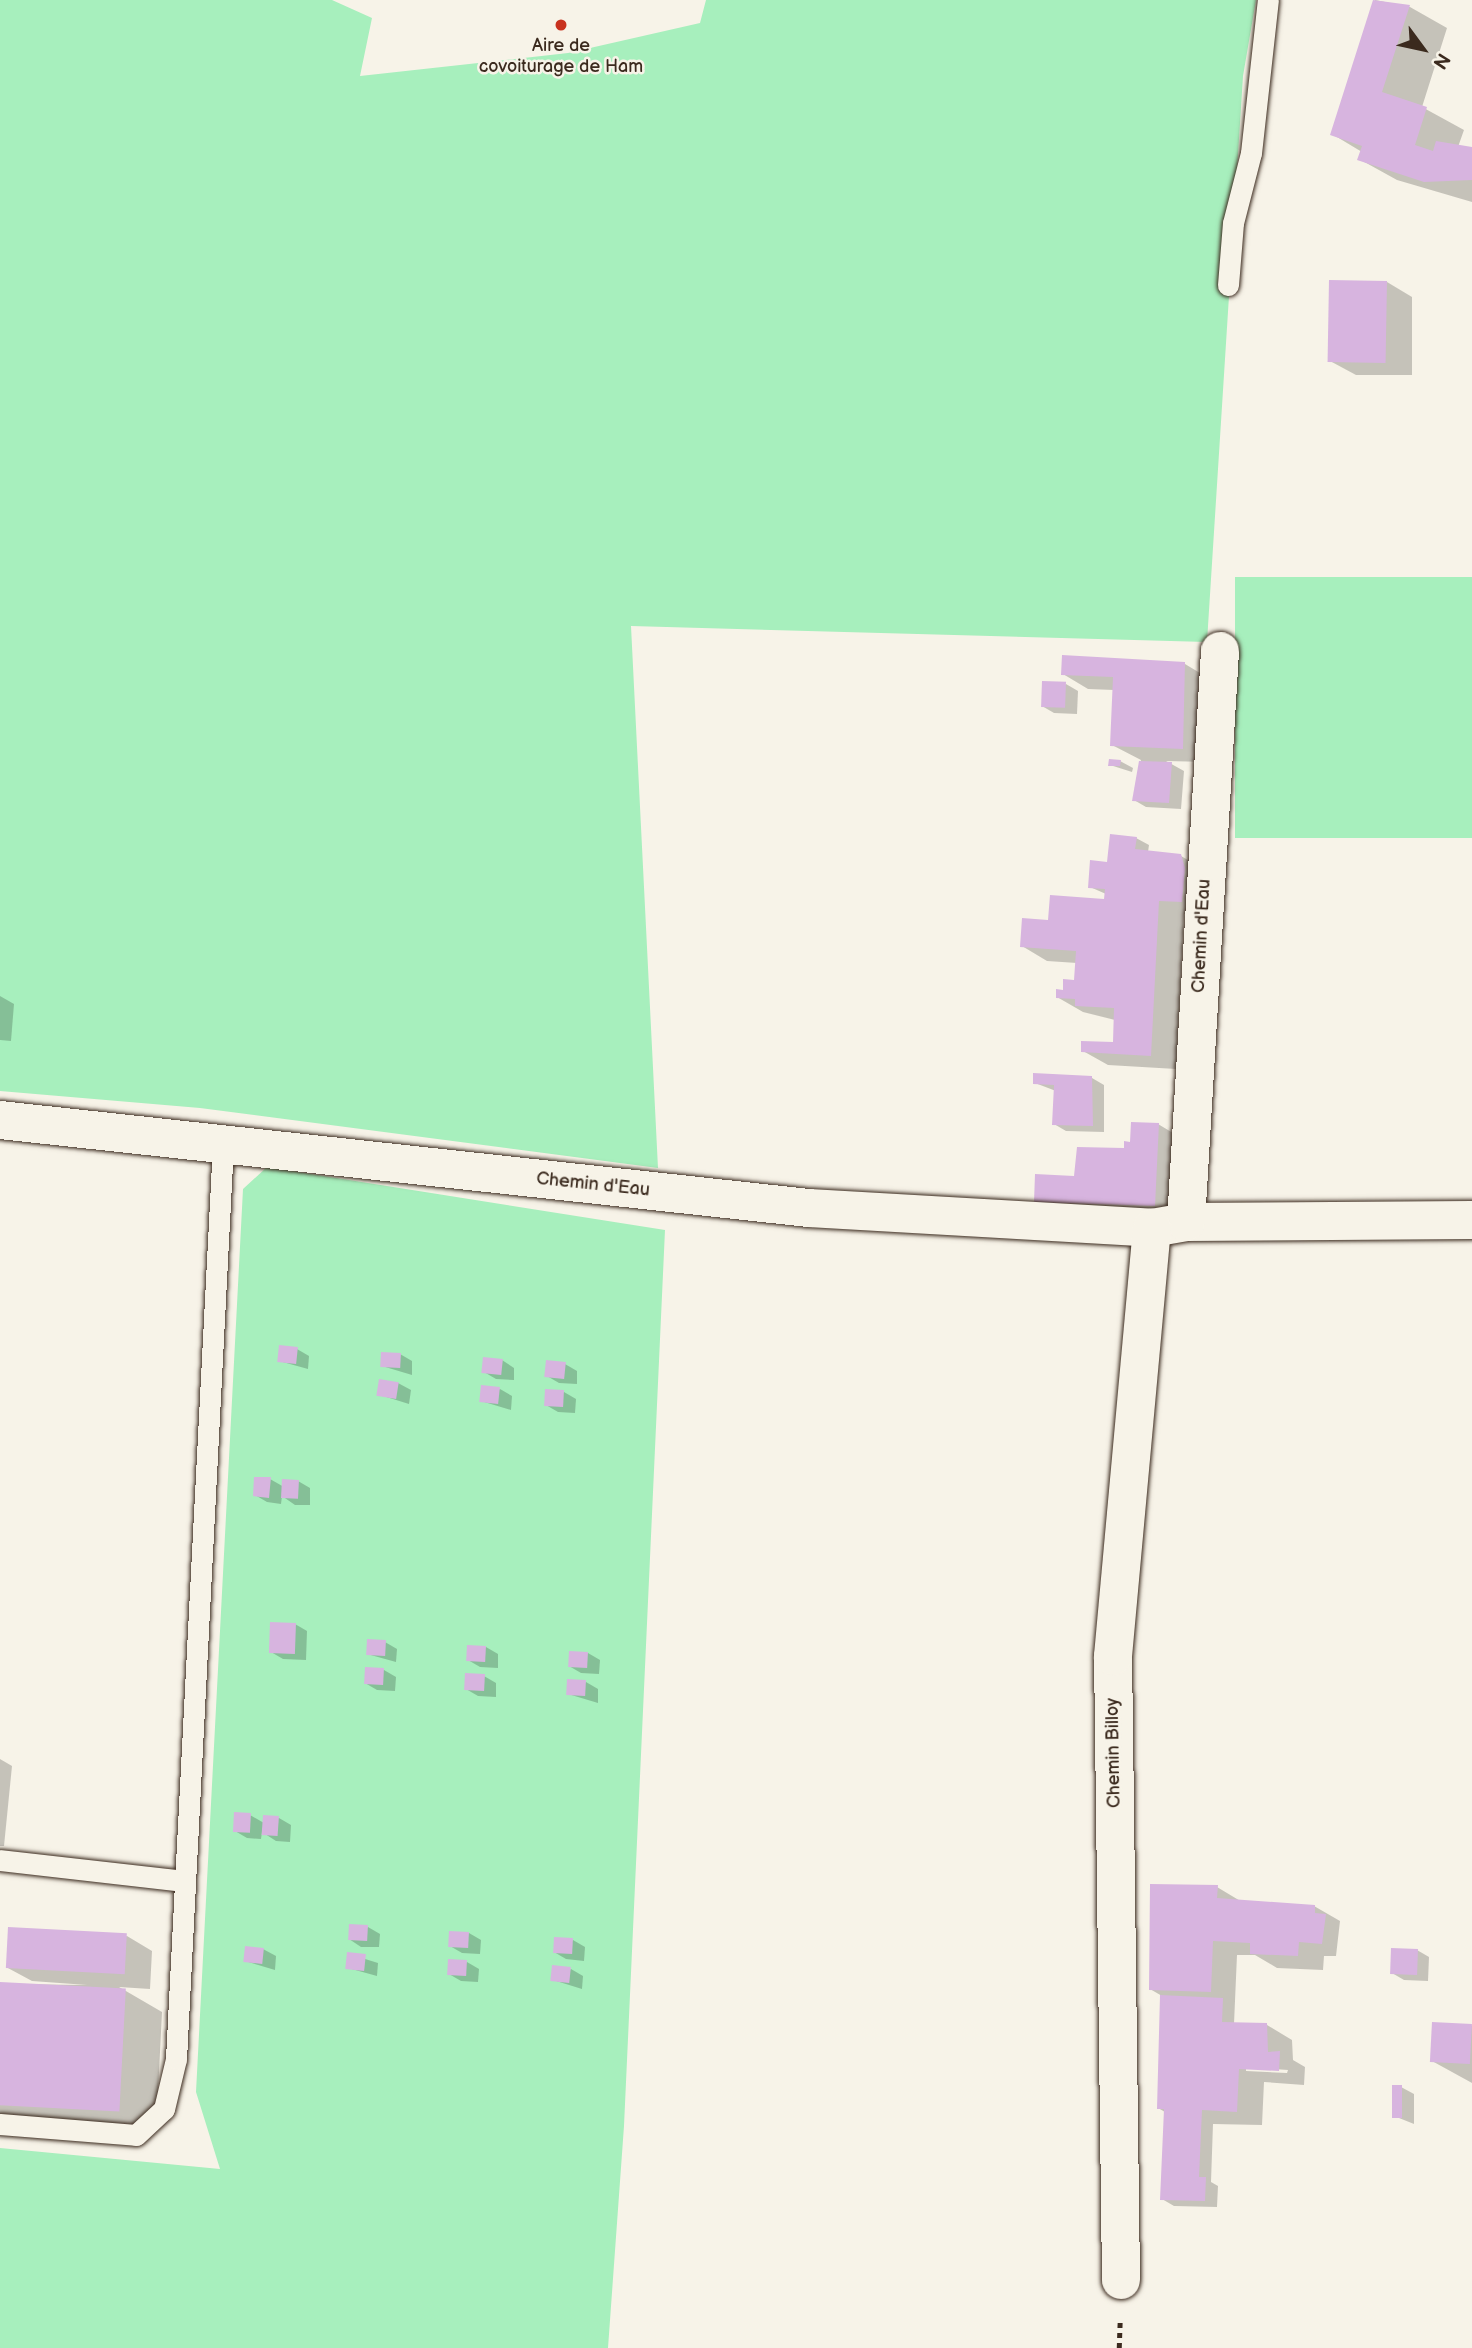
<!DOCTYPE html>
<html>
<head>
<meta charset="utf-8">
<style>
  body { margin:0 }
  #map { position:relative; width:1472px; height:2348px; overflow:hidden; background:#f7f3e8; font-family:"Balsamiq Sans",sans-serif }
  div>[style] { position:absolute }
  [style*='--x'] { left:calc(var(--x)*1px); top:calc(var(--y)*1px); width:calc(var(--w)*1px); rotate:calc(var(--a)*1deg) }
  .green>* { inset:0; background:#a7efbd; transform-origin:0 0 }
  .shadow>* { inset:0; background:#0003 }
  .building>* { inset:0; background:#d7b4df; transform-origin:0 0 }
  .path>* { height:4.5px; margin-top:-2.25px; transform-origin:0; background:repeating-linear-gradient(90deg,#3b2a1e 0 5px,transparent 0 10px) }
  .roads { filter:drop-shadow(0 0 2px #3b2a1e) drop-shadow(0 0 2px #3b2a1e) }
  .service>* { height:21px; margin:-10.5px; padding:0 10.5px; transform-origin:10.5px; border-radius:10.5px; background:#f7f3e8 }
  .minor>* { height:38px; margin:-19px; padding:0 19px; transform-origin:19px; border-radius:19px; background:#f7f3e8 }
  .dots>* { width:19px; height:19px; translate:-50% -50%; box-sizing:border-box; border:4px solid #f7f3e8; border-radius:50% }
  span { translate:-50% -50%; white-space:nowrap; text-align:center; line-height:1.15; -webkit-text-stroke:5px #f7f3e8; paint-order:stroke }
  .poi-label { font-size:18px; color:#3b2a1e }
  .street-label { font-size:18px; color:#3b2a1e }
  .north { position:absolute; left:1388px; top:14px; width:70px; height:70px; -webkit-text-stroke:5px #f7f3e8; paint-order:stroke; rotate:123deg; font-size:19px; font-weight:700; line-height:28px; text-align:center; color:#3b2a1e }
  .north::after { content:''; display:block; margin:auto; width:24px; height:32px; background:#3b2a1e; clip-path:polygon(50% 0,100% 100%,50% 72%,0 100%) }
</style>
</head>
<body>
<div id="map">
  <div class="green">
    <i style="clip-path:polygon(0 0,332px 0,372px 18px,360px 76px,568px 53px,700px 23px,706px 0,1256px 0,1243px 76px,1207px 642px,631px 626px,658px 1168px,200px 1108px,0 1091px)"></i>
    <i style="left:1235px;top:577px;width:237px;height:261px"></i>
    <i style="clip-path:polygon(267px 1167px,665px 1230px,624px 2126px,608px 2348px,0 2348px,0 2148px,220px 2169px,196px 2092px,243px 1189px)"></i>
  </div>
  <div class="shadow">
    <i style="clip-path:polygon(1375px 0,1410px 7px,1447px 28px,1422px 107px,1464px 130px,1458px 147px,1472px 149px,1472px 202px,1397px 180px,1359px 159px,1362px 152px,1332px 134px)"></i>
    <i style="clip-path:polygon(1387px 282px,1412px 297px,1412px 375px,1356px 375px,1330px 361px)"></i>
    <i style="clip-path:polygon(1185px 664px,1210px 679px,1208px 762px,1166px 761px,1184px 771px,1181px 809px,1146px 807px,1134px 800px,1141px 760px,1112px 745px,1114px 690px,1088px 689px,1063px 674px)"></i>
    <i style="clip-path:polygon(1066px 684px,1078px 691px,1077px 714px,1054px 713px,1042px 706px)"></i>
    <i style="clip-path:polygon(1120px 761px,1133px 768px,1132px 772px,1110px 765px)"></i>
    <i style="clip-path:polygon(1136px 838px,1149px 845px,1148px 852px,1181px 856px,1193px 863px,1207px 916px,1184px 914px,1176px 1069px,1108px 1065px,1083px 1051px,1115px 1043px,1115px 1020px,1083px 1012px,1057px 997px,1075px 981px,1077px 963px,1047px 961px,1022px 946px,1050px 922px,1105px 901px,1106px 894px,1090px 887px)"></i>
    <i style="clip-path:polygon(0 996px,14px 1004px,11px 1041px,0 1040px)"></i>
    <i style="clip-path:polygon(1092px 1078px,1104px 1085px,1104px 1132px,1066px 1131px,1054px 1124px,1056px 1091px,1035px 1083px)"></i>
    <i style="clip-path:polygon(1158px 1124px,1183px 1139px,1180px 1219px,1061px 1216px,1036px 1201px,1126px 1150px)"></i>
    <i style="clip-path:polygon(297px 1349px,309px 1356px,308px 1369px,279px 1361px)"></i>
    <i style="clip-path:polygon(400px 1354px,412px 1361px,412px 1375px,382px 1366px)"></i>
    <i style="clip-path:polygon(502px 1360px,514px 1368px,514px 1380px,496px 1379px,484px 1372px)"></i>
    <i style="clip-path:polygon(565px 1364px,577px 1371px,577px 1384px,559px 1383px,547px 1376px)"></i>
    <i style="clip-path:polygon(398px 1383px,411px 1390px,409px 1404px,380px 1395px)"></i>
    <i style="clip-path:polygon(500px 1389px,512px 1396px,511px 1410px,481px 1401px)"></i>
    <i style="clip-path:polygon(564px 1392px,576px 1399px,575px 1413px,558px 1412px,546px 1405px)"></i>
    <i style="clip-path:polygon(270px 1479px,284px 1487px,298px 1481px,310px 1488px,310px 1505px,295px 1505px,282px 1496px,281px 1504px,267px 1502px,255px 1495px)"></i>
    <i style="clip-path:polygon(295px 1624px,307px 1631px,306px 1660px,283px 1659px,271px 1652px)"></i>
    <i style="clip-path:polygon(385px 1642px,397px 1649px,396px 1662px,367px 1654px)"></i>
    <i style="clip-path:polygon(486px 1647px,498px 1654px,498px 1668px,480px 1667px,468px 1660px)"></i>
    <i style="clip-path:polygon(588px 1653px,600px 1660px,599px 1674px,581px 1673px,569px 1666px)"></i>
    <i style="clip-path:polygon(366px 1669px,384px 1670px,396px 1677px,395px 1691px,377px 1690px,365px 1683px)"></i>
    <i style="clip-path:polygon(484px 1676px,496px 1683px,496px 1697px,478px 1696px,466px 1689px)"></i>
    <i style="clip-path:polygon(586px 1682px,598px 1689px,598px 1703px,568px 1694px)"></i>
    <i style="clip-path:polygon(0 1759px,12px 1766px,4px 1846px,0 1846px)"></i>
    <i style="clip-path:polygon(250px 1815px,264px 1823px,279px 1818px,291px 1825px,290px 1842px,276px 1841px,262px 1832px,261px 1839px,247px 1838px,235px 1831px)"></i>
    <i style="clip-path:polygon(evenodd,1217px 1887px,1242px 1902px,1314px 1906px,1340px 1921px,1336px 1956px,1324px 1956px,1323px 1970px,1277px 1968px,1255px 1955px,1237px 1955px,1234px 2024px,1267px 2025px,1292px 2040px,1293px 2060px,1305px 2067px,1304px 2085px,1264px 2082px,1262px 2125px,1213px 2124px,1211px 2182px,1218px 2186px,1217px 2207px,1174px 2206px,1162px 2199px,1165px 2112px,1158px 2108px,1162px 1996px,1150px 1989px,1217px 1887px,1246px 2067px,1288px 2070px,1287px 2073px,1246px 2071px,1246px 2067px)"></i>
    <i style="clip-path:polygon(368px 1927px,380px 1934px,379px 1947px,361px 1947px,349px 1939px)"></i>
    <i style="clip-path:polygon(469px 1933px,481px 1940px,480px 1954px,462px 1953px,450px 1946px)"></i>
    <i style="clip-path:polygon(127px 1936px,152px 1951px,150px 1989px,119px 1987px,162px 2012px,156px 2132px,0 2124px,0 1984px,87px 1985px,32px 1981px,6px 1967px)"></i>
    <i style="clip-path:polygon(573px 1940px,585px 1947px,584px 1961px,566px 1959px,554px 1952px)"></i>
    <i style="clip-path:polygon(263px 1949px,276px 1956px,275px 1970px,245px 1961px)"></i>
    <i style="clip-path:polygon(1417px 1950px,1429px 1957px,1428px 1981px,1404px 1980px,1392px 1973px)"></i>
    <i style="clip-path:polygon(349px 1954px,378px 1963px,377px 1976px,348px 1968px)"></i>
    <i style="clip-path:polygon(467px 1962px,479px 1969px,478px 1982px,461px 1981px,449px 1974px)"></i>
    <i style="clip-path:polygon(571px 1969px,583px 1976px,582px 1989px,553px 1980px)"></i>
    <i style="clip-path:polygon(1472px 2025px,1472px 2083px,1432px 2061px)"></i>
    <i style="clip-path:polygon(1401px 2087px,1414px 2094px,1414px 2124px,1394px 2116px)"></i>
  </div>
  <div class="building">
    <i style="clip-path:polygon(1373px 0,1410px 5px,1382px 92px,1427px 107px,1415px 145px,1433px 151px,1436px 141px,1472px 147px,1472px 180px,1424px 182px,1357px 160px,1362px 146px,1330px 135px)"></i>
    <i style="left:1329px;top:280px;width:58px;height:82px;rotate:1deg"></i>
    <i style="clip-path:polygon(1062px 655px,1185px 662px,1183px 749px,1110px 746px,1113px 677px,1061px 675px)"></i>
    <i style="left:1042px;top:681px;width:24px;height:26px;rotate:2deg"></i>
    <i style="clip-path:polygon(1109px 759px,1121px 760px,1120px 766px,1108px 766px)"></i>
    <i style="clip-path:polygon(1139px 761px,1172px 762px,1169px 803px,1132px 801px)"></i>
    <i style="clip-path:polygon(1110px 834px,1137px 837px,1135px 849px,1181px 854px,1185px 868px,1182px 902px,1159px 901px,1151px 1056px,1081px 1052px,1081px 1041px,1113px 1042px,1114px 1008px,1075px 1006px,1075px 999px,1056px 998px,1056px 989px,1063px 990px,1063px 979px,1074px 980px,1076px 951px,1020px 947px,1022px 918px,1048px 920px,1050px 895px,1104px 899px,1105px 889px,1088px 888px,1090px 860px,1107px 862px)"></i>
    <i style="clip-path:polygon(1033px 1073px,1092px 1076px,1093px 1126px,1052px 1125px,1054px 1085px,1033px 1084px)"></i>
    <i style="clip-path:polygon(1131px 1122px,1159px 1123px,1155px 1206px,1034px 1202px,1035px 1174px,1074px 1176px,1077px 1147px,1124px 1148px,1124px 1141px,1130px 1142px)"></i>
    <i style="left:279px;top:1345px;width:19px;height:17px;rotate:6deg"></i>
    <i style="left:381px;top:1352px;width:20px;height:15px;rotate:3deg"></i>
    <i style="left:483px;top:1357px;width:20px;height:16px;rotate:6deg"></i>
    <i style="left:546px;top:1360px;width:20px;height:17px;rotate:6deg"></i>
    <i style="left:379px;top:1379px;width:20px;height:17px;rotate:9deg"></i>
    <i style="left:481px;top:1385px;width:19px;height:17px;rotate:6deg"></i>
    <i style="left:545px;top:1389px;width:19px;height:17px;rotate:3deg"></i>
    <i style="clip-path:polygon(254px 1477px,271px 1477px,269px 1498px,253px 1496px)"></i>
    <i style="left:282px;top:1479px;width:17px;height:19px;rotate:3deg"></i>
    <i style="left:270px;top:1622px;width:26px;height:31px;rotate:2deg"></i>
    <i style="left:367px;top:1639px;width:19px;height:16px;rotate:3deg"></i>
    <i style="left:467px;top:1645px;width:19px;height:16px;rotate:3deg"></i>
    <i style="left:569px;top:1651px;width:19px;height:16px;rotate:3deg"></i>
    <i style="left:365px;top:1667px;width:19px;height:17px;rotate:3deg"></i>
    <i style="left:465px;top:1673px;width:20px;height:17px;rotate:3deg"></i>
    <i style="left:567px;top:1679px;width:19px;height:16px;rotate:3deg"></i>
    <i style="left:234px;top:1812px;width:17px;height:20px;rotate:3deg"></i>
    <i style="left:263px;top:1815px;width:16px;height:20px;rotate:4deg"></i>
    <i style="clip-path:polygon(1150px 1884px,1218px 1885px,1217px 1898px,1315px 1905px,1315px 1913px,1326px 1914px,1322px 1944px,1299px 1942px,1298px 1956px,1250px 1954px,1250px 1943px,1213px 1941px,1211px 1992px,1149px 1990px)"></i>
    <i style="left:349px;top:1924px;width:19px;height:16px;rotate:3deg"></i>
    <i style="left:8px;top:1927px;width:119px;height:41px;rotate:3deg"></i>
    <i style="left:449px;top:1931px;width:20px;height:16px;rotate:3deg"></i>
    <i style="left:554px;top:1937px;width:19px;height:16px;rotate:3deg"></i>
    <i style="left:245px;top:1946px;width:19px;height:16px;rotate:6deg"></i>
    <i style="left:1391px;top:1948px;width:27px;height:26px;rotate:2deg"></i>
    <i style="left:347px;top:1952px;width:19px;height:17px;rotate:6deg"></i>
    <i style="left:448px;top:1959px;width:19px;height:16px;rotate:3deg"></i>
    <i style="left:552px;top:1965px;width:19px;height:16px;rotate:6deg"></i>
    <i style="left:0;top:1982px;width:126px;height:123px;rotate:3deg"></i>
    <i style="clip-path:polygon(1160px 1995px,1223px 1998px,1222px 2022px,1267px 2023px,1268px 2052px,1280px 2051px,1279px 2071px,1239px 2069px,1237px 2112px,1202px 2110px,1199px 2177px,1206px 2177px,1205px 2201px,1160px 2200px,1164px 2109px,1157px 2109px)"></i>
    <i style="left:1432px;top:2022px;width:40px;height:40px;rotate:3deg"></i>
    <i style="left:1392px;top:2085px;width:10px;height:33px"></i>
  </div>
  <div class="path">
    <i style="--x:1119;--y:2348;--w:27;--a:-88"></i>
  </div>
  <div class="roads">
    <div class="service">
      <i style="--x:1228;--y:285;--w:62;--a:-85.4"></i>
      <i style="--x:1233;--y:223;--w:72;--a:-75.6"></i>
      <i style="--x:1251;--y:153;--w:154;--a:-83.7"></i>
      <i style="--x:0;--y:1860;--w:186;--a:6.5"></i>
      <i style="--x:0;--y:2124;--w:136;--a:4.6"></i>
      <i style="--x:136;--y:2135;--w:38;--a:-43"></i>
      <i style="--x:164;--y:2109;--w:51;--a:-76.5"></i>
      <i style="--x:176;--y:2059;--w:916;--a:-87.06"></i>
    </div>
    <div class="minor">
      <i style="--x:0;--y:1120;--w:814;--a:6.21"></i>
      <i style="--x:809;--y:1208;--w:344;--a:3.3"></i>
      <i style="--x:1152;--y:1228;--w:35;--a:-10"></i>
      <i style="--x:1186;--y:1222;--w:286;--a:-0.4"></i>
      <i style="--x:1186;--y:1222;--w:572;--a:-86.59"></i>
      <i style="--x:1121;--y:2280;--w:624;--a:-90.73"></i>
      <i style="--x:1113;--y:1656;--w:430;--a:-84.8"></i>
    </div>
  </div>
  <div class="dots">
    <i style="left:561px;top:25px;background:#c8321e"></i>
  </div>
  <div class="poi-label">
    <span style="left:561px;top:57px">Aire de<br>covoiturage de Ham</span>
  </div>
  <div class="street-label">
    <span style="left:1202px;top:936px;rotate:-87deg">Chemin d'Eau</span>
    <span style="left:593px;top:1185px;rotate:6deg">Chemin d'Eau</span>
    <span style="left:1114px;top:1753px;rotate:-91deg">Chemin Billoy</span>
  </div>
  <div class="north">N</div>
</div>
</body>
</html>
